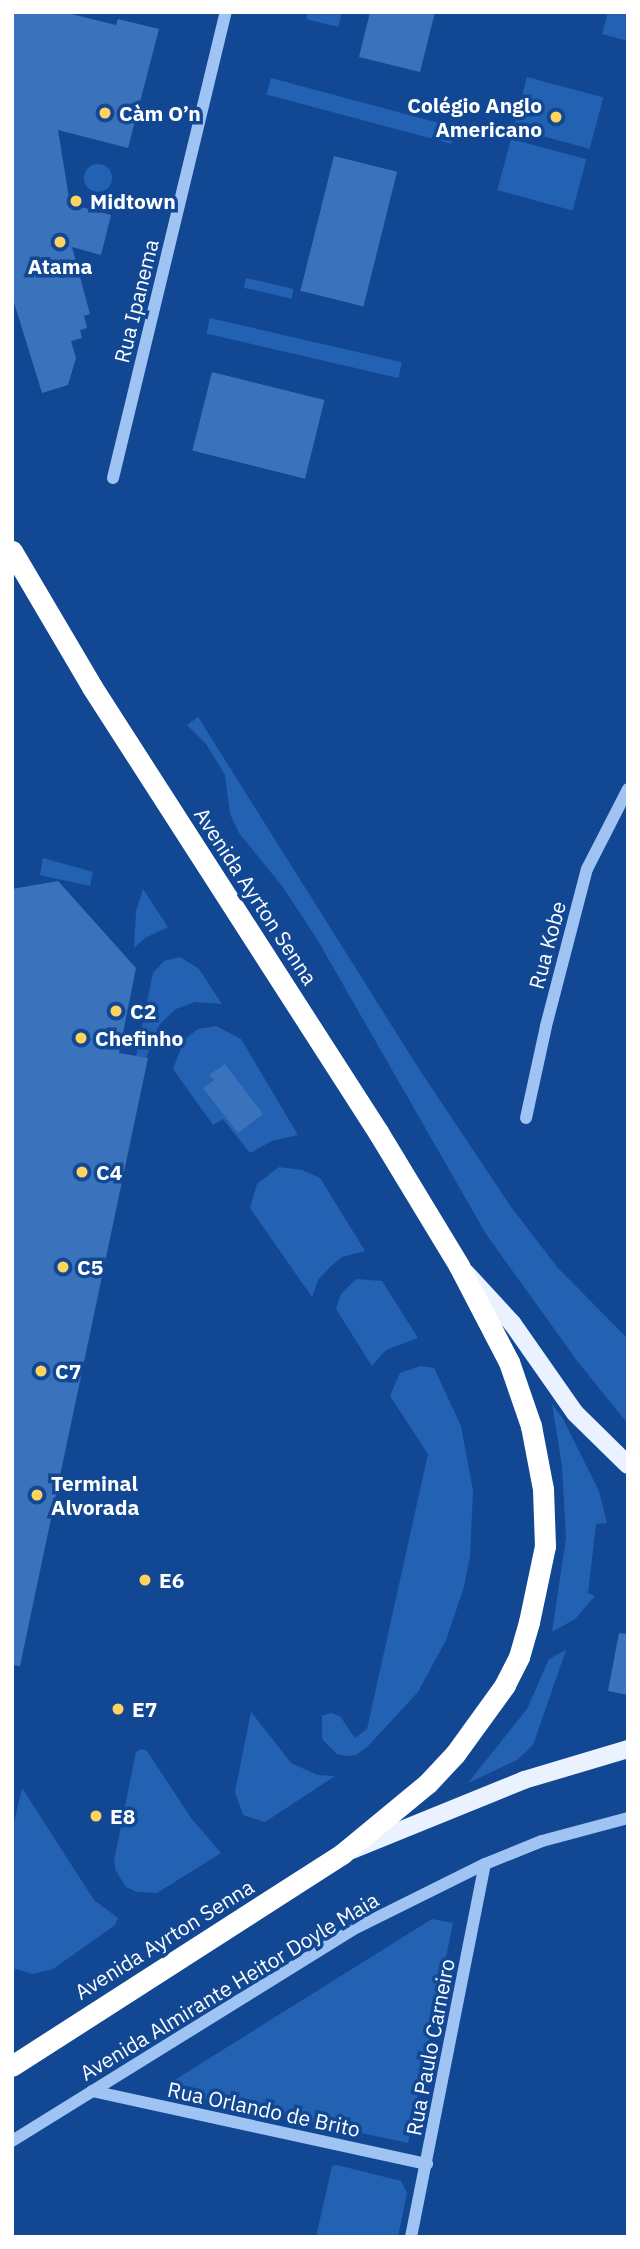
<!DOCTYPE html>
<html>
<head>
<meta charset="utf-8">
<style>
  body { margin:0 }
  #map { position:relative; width:640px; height:2249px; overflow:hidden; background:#124893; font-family:"IBM Plex Sans",sans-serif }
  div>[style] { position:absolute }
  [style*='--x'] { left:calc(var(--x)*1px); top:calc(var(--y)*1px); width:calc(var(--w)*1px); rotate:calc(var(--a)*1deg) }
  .green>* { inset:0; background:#2362b2; transform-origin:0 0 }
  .round { border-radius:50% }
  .building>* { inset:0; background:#3a72bb; transform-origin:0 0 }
  .minor>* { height:12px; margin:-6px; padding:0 6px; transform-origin:6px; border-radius:6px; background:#9fc3f3 }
  .major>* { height:18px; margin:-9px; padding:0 9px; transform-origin:9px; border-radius:9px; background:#eaf2ff }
  .highway>* { height:21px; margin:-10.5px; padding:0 10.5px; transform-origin:10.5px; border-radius:10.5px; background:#fff }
  .dots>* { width:19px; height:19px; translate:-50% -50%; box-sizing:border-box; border:4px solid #124893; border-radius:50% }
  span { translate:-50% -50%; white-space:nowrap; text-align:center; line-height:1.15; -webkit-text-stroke:7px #124893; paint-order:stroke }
  .poi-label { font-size:21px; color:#fff; font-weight:700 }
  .right { translate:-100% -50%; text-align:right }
  .left { translate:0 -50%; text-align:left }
  .street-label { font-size:21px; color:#fff }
  .frame { position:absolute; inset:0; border:14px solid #fff; pointer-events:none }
</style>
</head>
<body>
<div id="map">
  <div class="green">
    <i style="clip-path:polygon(308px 12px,342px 12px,338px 27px,306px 19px)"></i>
    <i style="clip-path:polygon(608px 12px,628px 12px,628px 41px,602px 34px)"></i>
    <i style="left:527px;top:77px;width:79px;height:53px;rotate:15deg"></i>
    <i style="left:271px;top:78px;width:191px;height:17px;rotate:15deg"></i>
    <i style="left:511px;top:139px;width:78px;height:53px;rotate:15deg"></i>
    <i class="round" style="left:84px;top:164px;width:28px;height:28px"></i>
    <i style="left:246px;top:278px;width:49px;height:10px;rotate:13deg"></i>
    <i style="left:210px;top:318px;width:197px;height:16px;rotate:13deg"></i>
    <i style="clip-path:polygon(198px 717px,419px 1069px,511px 1207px,558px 1268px,628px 1339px,628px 1424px,578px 1362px,486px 1234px,317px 939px,282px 886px,239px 833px,230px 814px,225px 775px,206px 744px,187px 725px)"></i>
    <i style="clip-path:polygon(43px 858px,93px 872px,90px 886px,40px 875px)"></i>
    <i style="clip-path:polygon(143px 889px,168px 927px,145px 938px,134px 948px,136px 911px)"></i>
    <i style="clip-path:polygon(180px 957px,199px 969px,222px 1004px,195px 1002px,176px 1009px,160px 1024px,146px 1058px,136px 1056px,153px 973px,164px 961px)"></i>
    <i style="clip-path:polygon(216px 1026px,241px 1039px,298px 1135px,272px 1141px,250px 1153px,223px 1119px,213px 1125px,173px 1069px,184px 1040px,198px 1029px)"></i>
    <i style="clip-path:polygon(279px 1167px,302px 1170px,320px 1178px,365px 1251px,342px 1257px,331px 1266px,318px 1280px,312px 1297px,250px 1208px,257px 1184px)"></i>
    <i style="clip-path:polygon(356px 1279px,382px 1281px,418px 1338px,386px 1350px,372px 1366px,336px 1309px,341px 1294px)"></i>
    <i style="clip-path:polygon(420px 1366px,434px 1368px,461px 1426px,473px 1491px,470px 1556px,464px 1587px,446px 1640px,418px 1692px,368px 1746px,356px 1755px,346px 1756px,337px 1754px,322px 1739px,322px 1716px,331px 1713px,340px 1716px,355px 1738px,367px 1729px,428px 1454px,390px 1396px,400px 1373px)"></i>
    <i style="clip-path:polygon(552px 1404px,562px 1417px,599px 1491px,607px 1523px,596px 1524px,588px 1593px,595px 1596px,575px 1619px,552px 1632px,566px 1538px,562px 1466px)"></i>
    <i style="clip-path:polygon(566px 1650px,533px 1745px,517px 1760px,468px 1783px,527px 1709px,549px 1659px)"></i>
    <i style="clip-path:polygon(251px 1712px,291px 1763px,317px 1775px,335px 1776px,265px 1822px,243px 1815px,235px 1792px)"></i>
    <i style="clip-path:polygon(141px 1749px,147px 1751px,191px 1818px,221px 1853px,157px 1893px,137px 1892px,126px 1887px,116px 1871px,114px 1861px,136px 1752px)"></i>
    <i style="clip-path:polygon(22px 1788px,94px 1900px,118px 1918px,115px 1925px,53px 1969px,33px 1974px,12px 1968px,12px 1831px)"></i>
    <i style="clip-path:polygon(432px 1919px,453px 1923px,408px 2143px,172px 2092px,173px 2081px)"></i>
    <i style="clip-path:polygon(337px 2165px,401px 2181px,407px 2193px,398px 2237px,316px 2237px,332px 2166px)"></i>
  </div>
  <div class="building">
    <i style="clip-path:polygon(12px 12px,63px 12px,116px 25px,118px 19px,159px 29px,128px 148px,58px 130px,70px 204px,111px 215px,101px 255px,72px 247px,90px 314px,84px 316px,87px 328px,80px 330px,82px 338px,71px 341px,76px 358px,68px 385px,42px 393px,12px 296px)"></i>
    <i style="clip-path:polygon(370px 12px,435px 12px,420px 72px,359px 57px)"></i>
    <i style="left:334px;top:156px;width:65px;height:139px;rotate:14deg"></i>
    <i style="left:212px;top:372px;width:116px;height:81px;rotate:14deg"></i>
    <i style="clip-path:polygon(58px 881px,136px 968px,119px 1053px,148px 1058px,20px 1666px,12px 1665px,12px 889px)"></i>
    <i style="clip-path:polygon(225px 1064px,263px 1114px,238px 1133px,203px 1088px,214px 1080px,209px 1075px)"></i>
    <i style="clip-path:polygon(619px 1633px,628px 1634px,628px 1695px,608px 1691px)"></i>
  </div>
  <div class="minor">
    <i style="--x:113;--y:478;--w:480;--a:-76.4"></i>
    <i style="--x:526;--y:1118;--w:94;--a:-77.7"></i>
    <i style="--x:546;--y:1026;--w:162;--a:-75.4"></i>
    <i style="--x:587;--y:869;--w:90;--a:-62.9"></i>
    <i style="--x:92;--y:2091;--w:343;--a:12.3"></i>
    <i style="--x:12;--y:2141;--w:400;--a:-31.8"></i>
    <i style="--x:352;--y:1930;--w:148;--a:-26.4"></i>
    <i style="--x:485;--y:1864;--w:61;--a:-22"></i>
    <i style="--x:542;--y:1841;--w:89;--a:-15"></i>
    <i style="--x:411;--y:2237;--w:380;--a:-78.8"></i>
  </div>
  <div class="major">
    <i style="--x:466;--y:1273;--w:68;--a:47.4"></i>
    <i style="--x:512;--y:1323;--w:110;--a:55"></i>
    <i style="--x:575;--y:1413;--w:74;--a:44.5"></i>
    <i style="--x:352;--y:1850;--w:186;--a:-22.1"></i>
    <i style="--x:524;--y:1780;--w:109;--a:-16.6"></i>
  </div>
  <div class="highway">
    <i style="--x:12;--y:551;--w:158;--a:59.5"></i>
    <i style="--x:92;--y:687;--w:529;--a:57.27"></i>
    <i style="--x:378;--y:1132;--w:157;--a:58.8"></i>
    <i style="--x:459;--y:1266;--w:108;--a:62.5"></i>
    <i style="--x:509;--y:1362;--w:68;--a:71"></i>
    <i style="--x:531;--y:1426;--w:64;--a:79.2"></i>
    <i style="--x:543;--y:1489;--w:57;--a:88"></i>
    <i style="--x:545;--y:1546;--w:78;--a:101.9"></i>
    <i style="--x:529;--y:1622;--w:36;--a:106"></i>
    <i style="--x:519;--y:1657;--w:31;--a:117"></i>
    <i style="--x:505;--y:1685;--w:85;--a:125.9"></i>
    <i style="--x:455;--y:1754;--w:40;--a:133"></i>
    <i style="--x:428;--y:1783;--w:112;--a:140.5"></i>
    <i style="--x:342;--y:1854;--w:392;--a:147.3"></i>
  </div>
  <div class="dots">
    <i style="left:105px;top:113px;background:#ffd360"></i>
    <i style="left:556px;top:117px;background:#ffd360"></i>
    <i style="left:76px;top:201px;background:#ffd360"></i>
    <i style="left:60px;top:242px;background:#ffd360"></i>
    <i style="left:116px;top:1011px;background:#ffd360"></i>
    <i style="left:81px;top:1038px;background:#ffd360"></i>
    <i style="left:82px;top:1172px;background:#ffd360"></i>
    <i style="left:63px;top:1267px;background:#ffd360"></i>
    <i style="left:41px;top:1371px;background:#ffd360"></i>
    <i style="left:37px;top:1495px;background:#ffd360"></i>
    <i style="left:145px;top:1580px;background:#ffd360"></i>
    <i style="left:118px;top:1709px;background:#ffd360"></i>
    <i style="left:96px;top:1816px;background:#ffd360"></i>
  </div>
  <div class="poi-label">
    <span class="right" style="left:542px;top:117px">Colégio Anglo<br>Americano</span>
    <span class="left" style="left:119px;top:113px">Càm O’n</span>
    <span class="left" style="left:90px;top:201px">Midtown</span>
    <span style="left:60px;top:266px">Atama</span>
    <span class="left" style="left:130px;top:1011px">C2</span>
    <span class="left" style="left:95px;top:1038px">Chefinho</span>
    <span class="left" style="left:96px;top:1172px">C4</span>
    <span class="left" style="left:77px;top:1267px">C5</span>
    <span class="left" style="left:55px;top:1371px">C7</span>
    <span class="left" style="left:51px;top:1495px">Terminal<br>Alvorada</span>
    <span class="left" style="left:159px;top:1580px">E6</span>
    <span class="left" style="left:132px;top:1709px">E7</span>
    <span class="left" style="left:110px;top:1816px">E8</span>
  </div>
  <div class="street-label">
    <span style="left:136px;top:301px;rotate:-76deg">Rua Ipanema</span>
    <span style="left:256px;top:896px;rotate:57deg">Avenida Ayrton Senna</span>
    <span style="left:547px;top:945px;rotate:-75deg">Rua Kobe</span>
    <span style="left:164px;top:1939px;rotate:-32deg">Avenida Ayrton Senna</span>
    <span style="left:229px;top:1986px;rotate:-31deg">Avenida Almirante Heitor Doyle Maia</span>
    <span style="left:430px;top:2047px;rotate:-79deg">Rua Paulo Carneiro</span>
    <span style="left:264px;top:2109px;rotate:12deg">Rua Orlando de Brito</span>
  </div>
  <div class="frame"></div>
</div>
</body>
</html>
